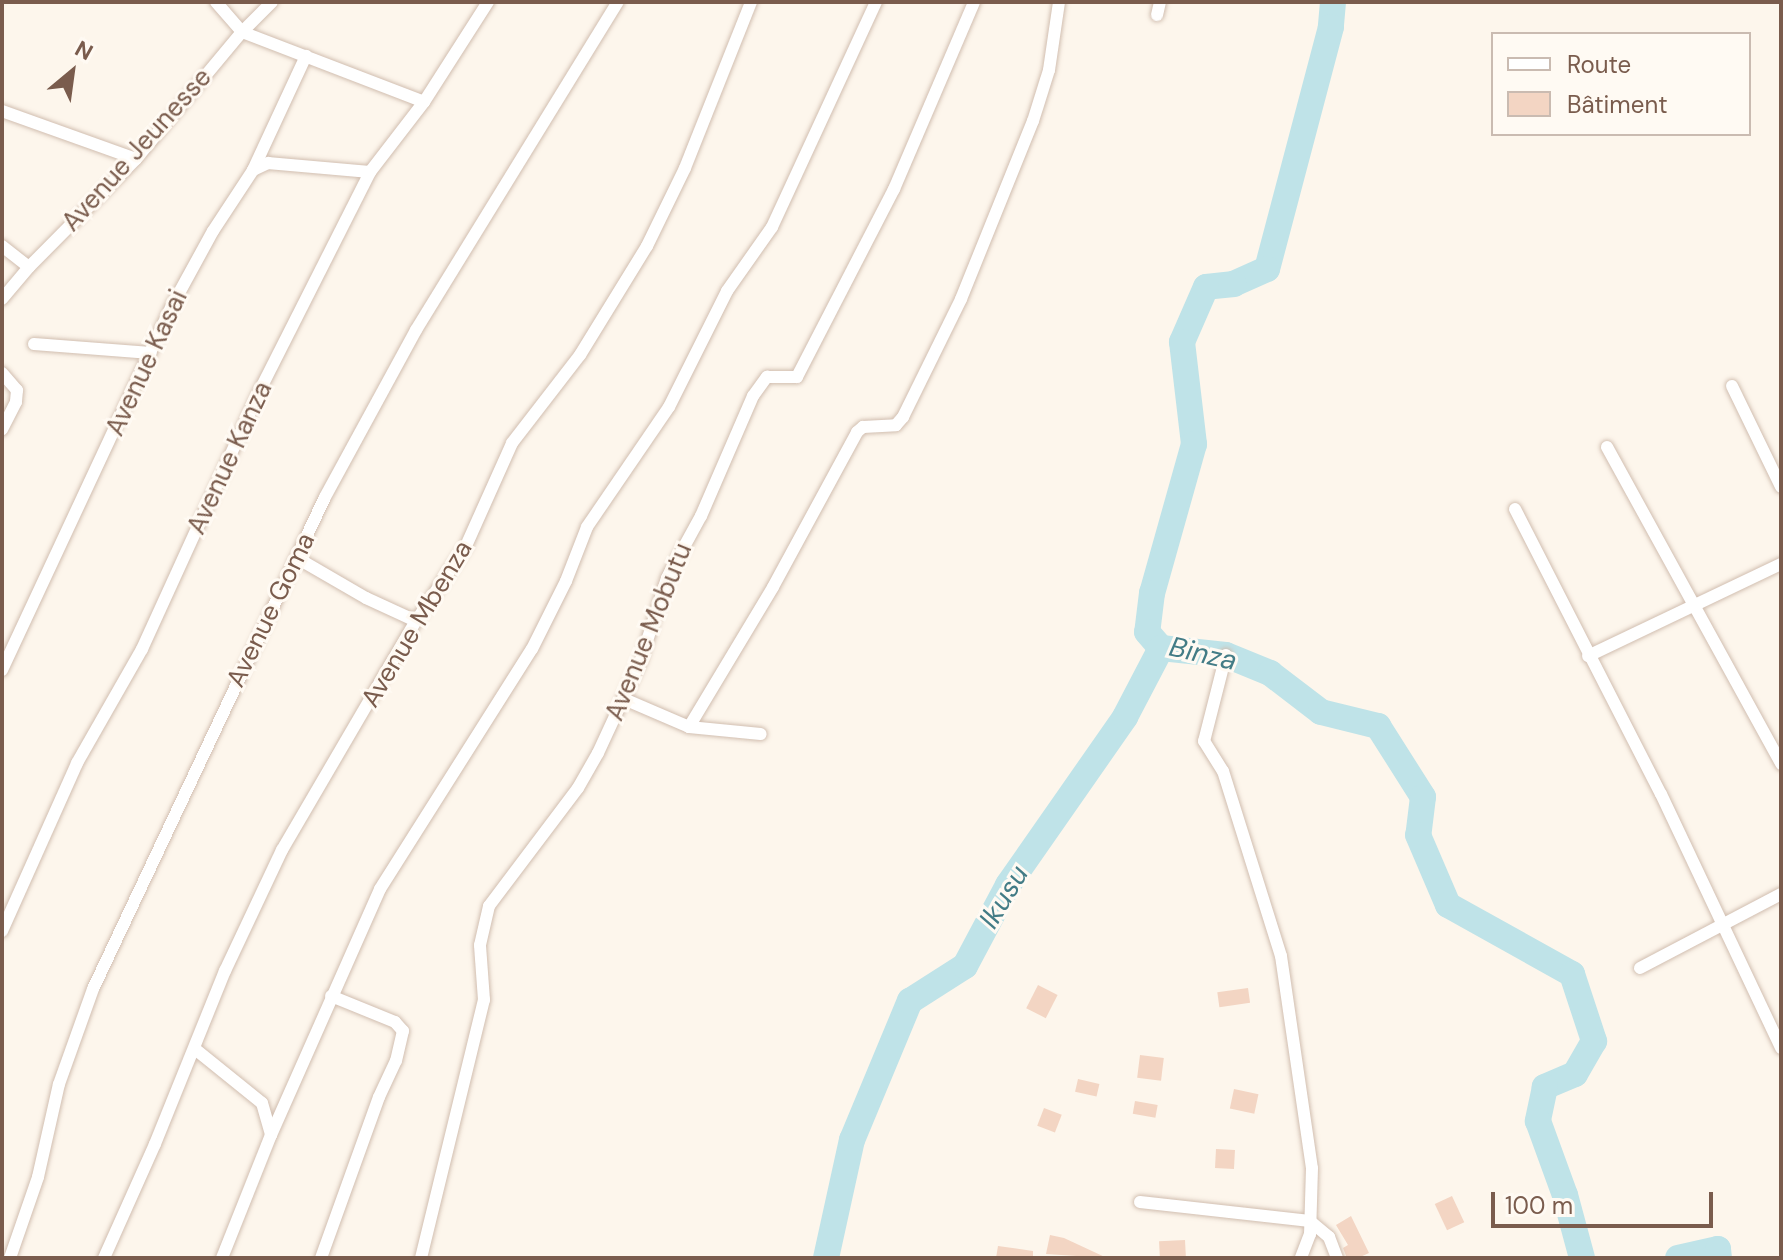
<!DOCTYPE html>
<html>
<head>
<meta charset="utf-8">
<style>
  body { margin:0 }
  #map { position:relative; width:1783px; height:1260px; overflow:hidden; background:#fdf6ec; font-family:"DM Sans",sans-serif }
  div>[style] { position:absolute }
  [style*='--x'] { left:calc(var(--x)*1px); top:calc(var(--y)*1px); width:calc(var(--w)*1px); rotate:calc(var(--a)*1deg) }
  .river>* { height:26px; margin:-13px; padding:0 13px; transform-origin:13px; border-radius:13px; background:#bfe3e8 }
  .building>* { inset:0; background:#f3d5c3; transform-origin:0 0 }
  .roads { filter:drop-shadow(0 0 2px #d1beb0) drop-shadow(0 0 2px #d1beb0) }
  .street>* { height:12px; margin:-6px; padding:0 6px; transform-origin:6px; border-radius:6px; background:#fff }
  span { translate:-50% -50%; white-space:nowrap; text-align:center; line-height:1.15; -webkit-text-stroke:6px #fffaf3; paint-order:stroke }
  .street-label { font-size:26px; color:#7a5c4d }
  .water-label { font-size:28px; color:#437c86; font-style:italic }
  .frame { position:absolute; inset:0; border:4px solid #7a5c4d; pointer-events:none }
  .legend { position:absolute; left:1491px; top:32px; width:260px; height:104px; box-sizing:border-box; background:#fffaf3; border:2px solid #cabbb1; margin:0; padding:10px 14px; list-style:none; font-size:24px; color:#7a5c4d }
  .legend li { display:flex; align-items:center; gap:16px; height:40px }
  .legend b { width:40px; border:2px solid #cabbb1 }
  .north { position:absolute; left:32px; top:32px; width:80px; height:80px; -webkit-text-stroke:6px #fffaf3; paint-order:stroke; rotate:29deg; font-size:22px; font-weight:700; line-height:32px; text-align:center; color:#7a5c4d }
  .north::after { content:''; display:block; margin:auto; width:28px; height:36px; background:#7a5c4d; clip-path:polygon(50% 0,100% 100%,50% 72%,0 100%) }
  .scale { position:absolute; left:1491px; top:1192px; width:222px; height:36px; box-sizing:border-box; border:4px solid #7a5c4d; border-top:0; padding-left:10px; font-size:24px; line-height:28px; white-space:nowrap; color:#7a5c4d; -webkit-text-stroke:6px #fffaf3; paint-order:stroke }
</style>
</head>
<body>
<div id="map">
  <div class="river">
    <i style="--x:1333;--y:2;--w:25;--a:95"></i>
    <i style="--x:1331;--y:27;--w:250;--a:104.8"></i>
    <i style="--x:1267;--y:269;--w:36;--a:156"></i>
    <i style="--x:1234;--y:284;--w:28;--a:174"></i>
    <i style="--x:1206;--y:287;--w:60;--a:113.6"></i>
    <i style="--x:1182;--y:342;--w:103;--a:83.3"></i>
    <i style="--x:1194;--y:444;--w:155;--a:105.7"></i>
    <i style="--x:1152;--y:593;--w:39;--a:97"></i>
    <i style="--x:1147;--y:632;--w:21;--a:49"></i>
    <i style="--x:1161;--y:648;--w:65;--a:6.1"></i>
    <i style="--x:1226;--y:655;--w:48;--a:22.2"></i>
    <i style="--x:1270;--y:673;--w:64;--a:37.4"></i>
    <i style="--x:1321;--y:712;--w:59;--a:13.8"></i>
    <i style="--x:1378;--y:726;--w:84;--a:57.6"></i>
    <i style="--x:1423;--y:797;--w:38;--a:97"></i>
    <i style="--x:1418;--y:835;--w:76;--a:66.8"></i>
    <i style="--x:1448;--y:905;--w:142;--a:29.1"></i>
    <i style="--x:1572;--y:974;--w:71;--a:71.8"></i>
    <i style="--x:1594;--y:1041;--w:38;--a:120"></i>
    <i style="--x:1575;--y:1074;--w:33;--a:157"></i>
    <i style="--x:1545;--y:1087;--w:35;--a:102"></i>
    <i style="--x:1538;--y:1121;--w:79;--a:70"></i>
    <i style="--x:1565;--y:1195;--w:65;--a:74.9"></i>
    <i style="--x:826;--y:1258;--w:121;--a:-77.6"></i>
    <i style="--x:852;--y:1140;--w:151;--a:-67.4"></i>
    <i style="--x:910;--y:1001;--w:65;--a:-32.5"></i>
    <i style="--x:965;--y:966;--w:92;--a:-62"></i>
    <i style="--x:1008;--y:885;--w:205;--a:-55.1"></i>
    <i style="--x:1125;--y:717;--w:78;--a:-62.4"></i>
    <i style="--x:1678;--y:1258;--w:41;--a:-12.7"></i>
    <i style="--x:1718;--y:1249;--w:9;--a:84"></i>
  </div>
  <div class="building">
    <i style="left:1038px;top:985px;width:22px;height:26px;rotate:27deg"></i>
    <i style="left:1248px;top:988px;width:15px;height:31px;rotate:82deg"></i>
    <i style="left:1140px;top:1055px;width:24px;height:23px;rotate:7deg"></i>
    <i style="left:1078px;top:1079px;width:22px;height:13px;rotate:13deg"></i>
    <i style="left:1234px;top:1089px;width:25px;height:20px;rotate:12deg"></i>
    <i style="left:1135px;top:1101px;width:23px;height:13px;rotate:10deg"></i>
    <i style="left:1044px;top:1108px;width:19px;height:19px;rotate:21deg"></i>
    <i style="left:1216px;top:1149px;width:19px;height:19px;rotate:3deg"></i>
    <i style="left:1452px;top:1196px;width:29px;height:19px;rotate:65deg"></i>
    <i style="clip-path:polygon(1351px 1216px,1369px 1253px,1358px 1258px,1347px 1258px,1343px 1248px,1348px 1245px,1336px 1225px)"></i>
    <i style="clip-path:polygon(1050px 1235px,1064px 1238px,1107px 1258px,1046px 1254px)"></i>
    <i style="left:1185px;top:1240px;width:18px;height:26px;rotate:87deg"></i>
    <i style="clip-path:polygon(998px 1246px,1033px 1251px,1033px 1258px,996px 1258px)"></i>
  </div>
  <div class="roads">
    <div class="street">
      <i style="--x:216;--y:2;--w:40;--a:49"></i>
      <i style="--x:242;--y:32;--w:195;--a:21"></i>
      <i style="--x:1157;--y:15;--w:13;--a:-77"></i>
      <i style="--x:2;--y:111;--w:142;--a:19.7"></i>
      <i style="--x:253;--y:170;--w:126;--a:-65.1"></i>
      <i style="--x:2;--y:246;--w:34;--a:38"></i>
      <i style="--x:2;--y:299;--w:42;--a:-49.8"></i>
      <i style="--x:29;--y:267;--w:152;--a:-45.3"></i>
      <i style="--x:136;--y:159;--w:165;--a:-50.2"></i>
      <i style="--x:242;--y:32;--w:42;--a:-45"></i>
      <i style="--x:34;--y:344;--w:117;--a:4.4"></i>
      <i style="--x:2;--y:373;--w:23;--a:49"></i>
      <i style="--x:17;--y:390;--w:12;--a:95"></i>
      <i style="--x:16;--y:402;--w:31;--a:117"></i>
      <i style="--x:1732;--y:386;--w:112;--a:64.1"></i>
      <i style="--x:1607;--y:447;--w:362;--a:61.2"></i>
      <i style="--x:1515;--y:509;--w:320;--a:62.9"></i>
      <i style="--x:1661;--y:794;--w:281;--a:64.7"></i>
      <i style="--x:297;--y:558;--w:80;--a:30.1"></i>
      <i style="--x:366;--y:598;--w:55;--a:24.7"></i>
      <i style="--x:1226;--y:655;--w:89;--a:104.3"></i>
      <i style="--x:1204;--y:741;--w:36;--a:58"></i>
      <i style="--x:1223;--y:771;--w:194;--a:72.6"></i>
      <i style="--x:1281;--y:956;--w:214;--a:81.7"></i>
      <i style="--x:1312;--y:1168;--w:66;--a:91.7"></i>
      <i style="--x:1310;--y:1234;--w:26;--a:111"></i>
      <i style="--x:1588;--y:656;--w:214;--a:-25.5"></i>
      <i style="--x:2;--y:670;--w:404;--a:-65"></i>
      <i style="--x:173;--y:304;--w:83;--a:-61.3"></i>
      <i style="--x:213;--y:231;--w:73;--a:-56.7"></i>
      <i style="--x:253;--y:170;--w:17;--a:-25"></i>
      <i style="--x:268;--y:163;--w:102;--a:5"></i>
      <i style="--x:624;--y:699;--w:71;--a:23.3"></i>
      <i style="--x:689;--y:727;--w:72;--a:5.6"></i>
      <i style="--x:689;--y:727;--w:163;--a:-59"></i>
      <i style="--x:773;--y:587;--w:176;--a:-61.5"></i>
      <i style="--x:857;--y:432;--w:8;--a:-40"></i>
      <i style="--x:863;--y:427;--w:33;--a:-3"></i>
      <i style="--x:896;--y:425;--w:11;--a:-49"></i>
      <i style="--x:903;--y:417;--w:131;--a:-63.8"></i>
      <i style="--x:961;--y:299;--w:192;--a:-68"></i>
      <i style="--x:1033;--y:121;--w:53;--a:-72.6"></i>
      <i style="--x:1049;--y:70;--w:69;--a:-81.6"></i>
      <i style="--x:2;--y:931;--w:184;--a:-65.9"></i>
      <i style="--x:77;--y:763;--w:131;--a:-60.3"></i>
      <i style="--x:142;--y:649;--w:285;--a:-65.5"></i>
      <i style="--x:260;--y:390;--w:244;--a:-63.2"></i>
      <i style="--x:370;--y:172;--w:88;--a:-52.4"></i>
      <i style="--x:424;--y:102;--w:119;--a:-57.4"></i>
      <i style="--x:1640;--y:968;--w:159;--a:-27.7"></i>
      <i style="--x:195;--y:1049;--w:86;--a:38.9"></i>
      <i style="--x:262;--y:1103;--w:33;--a:74"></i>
      <i style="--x:1140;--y:1202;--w:171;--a:6.4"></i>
      <i style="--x:1310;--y:1221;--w:25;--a:40"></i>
      <i style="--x:1329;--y:1237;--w:22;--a:69"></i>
      <i style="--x:10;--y:1258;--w:86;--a:-70.9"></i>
      <i style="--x:38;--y:1177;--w:95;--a:-77.3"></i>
      <i style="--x:59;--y:1084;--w:101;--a:-70.3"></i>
      <i style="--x:93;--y:989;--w:544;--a:-64.75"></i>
      <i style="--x:325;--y:497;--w:190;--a:-61.4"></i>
      <i style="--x:416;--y:330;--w:385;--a:-58.4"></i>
      <i style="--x:104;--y:1258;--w:125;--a:-65.9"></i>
      <i style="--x:155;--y:1144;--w:187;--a:-68"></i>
      <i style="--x:225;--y:971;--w:134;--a:-64.8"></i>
      <i style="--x:282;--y:850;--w:265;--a:-59.7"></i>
      <i style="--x:416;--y:621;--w:90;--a:-56.3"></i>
      <i style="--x:466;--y:546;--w:113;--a:-65.9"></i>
      <i style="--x:512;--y:443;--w:111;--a:-52.3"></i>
      <i style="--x:580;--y:355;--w:128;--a:-58.4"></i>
      <i style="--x:647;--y:246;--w:87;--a:-64"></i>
      <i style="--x:685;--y:168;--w:179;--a:-68.3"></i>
      <i style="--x:222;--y:1258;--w:132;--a:-68.3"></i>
      <i style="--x:271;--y:1135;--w:269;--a:-66.1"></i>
      <i style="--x:380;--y:889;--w:284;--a:-57.7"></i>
      <i style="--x:532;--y:649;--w:76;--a:-63.4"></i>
      <i style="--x:566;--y:581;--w:58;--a:-68.7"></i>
      <i style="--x:587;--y:527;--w:145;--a:-55.7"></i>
      <i style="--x:669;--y:407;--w:130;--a:-63.4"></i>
      <i style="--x:727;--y:291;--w:78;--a:-54.9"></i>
      <i style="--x:772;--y:227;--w:248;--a:-65.2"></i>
      <i style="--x:321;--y:1258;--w:171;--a:-70.2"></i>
      <i style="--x:379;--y:1097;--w:40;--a:-65"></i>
      <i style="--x:396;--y:1061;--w:31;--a:-77"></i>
      <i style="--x:403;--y:1031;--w:12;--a:-132"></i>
      <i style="--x:395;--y:1022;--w:69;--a:-157.9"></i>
      <i style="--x:421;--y:1258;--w:266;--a:-76.3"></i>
      <i style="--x:484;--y:1000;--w:55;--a:-94.2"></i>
      <i style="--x:480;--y:945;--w:40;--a:-77"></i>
      <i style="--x:489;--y:906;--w:148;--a:-53"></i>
      <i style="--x:578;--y:788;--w:40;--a:-60.3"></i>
      <i style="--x:598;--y:753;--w:102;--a:-65.2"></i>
      <i style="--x:641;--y:660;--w:86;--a:-72.4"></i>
      <i style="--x:667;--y:578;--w:71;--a:-61.3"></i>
      <i style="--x:701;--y:516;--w:131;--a:-66.6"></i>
      <i style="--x:753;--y:396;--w:24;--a:-54"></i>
      <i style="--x:767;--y:377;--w:30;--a:0"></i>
      <i style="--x:797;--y:377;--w:212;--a:-62.7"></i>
      <i style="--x:894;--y:189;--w:203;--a:-66.8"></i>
    </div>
  </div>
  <div class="street-label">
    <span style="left:137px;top:150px;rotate:-48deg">Avenue Jeunesse</span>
    <span style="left:147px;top:363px;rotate:-65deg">Avenue Kasai</span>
    <span style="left:230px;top:458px;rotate:-65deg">Avenue Kanza</span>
    <span style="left:271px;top:610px;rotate:-64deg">Avenue Goma</span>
    <span style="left:417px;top:624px;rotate:-59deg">Avenue Mbenza</span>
    <span style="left:649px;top:632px;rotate:-68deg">Avenue Mobutu</span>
  </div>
  <div class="water-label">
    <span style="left:1203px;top:654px;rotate:13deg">Binza</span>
    <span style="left:1004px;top:897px;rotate:-59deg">Ikusu</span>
  </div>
  <div class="frame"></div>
  <ul class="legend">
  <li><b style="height:10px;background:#fff"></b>Route</li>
  <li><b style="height:22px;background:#f3d5c3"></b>Bâtiment</li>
  </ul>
  <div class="north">N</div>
  <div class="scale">100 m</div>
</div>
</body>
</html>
